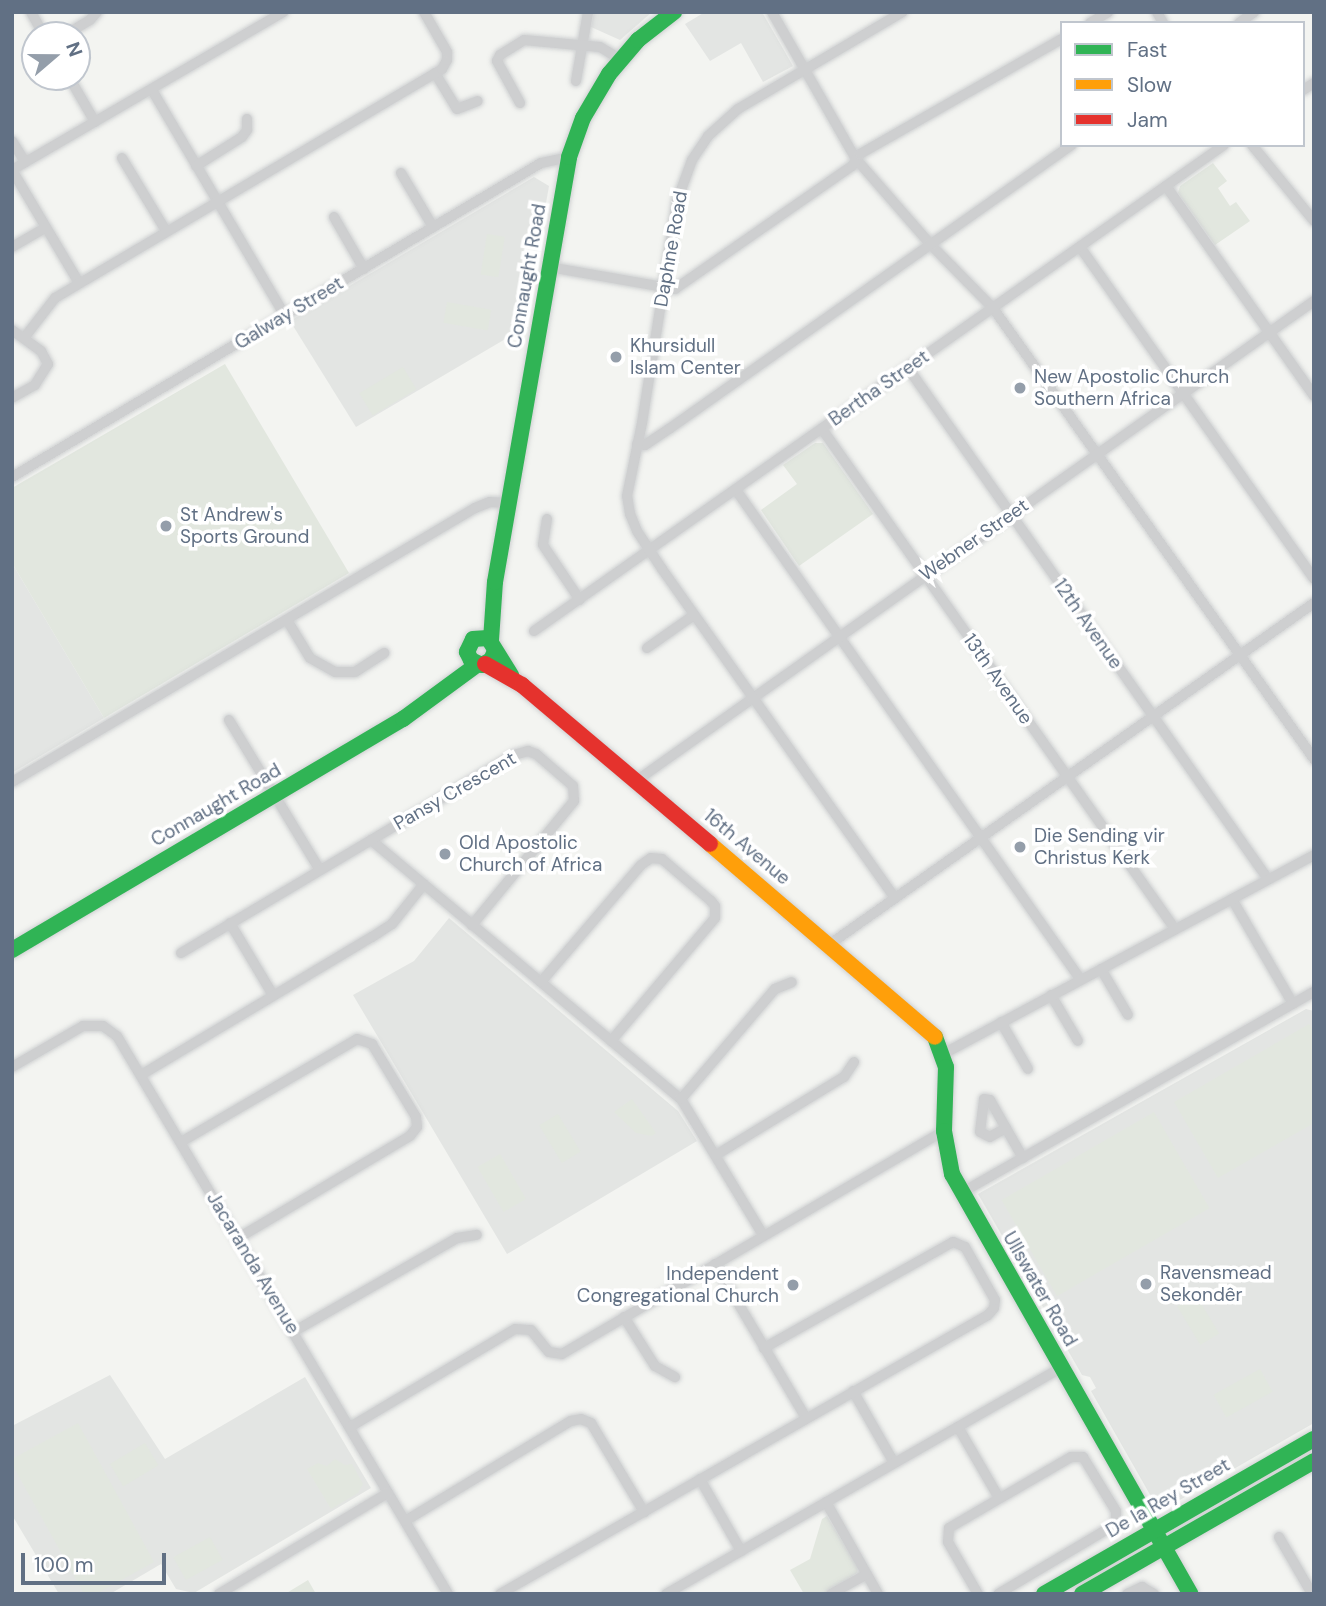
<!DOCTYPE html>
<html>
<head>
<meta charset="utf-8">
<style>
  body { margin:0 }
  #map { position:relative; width:1326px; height:1606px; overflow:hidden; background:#f3f4f1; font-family:"DM Sans",sans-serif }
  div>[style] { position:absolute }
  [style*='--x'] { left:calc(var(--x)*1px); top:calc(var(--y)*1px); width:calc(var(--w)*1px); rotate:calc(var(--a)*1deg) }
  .built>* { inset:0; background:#e3e5e3 }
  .green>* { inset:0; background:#e2e7df; transform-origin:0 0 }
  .roads { filter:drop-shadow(0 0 2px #cfd1d2) drop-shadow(0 0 2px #cfd1d2) }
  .street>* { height:10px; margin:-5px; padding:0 5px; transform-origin:5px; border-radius:5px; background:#cecfd0 }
  .fast>* { height:16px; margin:-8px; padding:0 8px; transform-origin:8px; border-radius:8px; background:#30b455 }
  .slow>* { height:16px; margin:-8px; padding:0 8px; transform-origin:8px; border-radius:8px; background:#ff9f0a }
  .jam>* { height:16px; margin:-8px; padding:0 8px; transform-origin:8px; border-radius:8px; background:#e5322d }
  .dots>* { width:19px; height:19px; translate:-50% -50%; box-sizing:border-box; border:4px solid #fff; border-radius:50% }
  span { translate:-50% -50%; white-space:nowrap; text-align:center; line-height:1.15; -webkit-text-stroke:7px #fff; paint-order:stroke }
  .street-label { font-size:19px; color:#617084 }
  .poi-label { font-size:19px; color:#617084 }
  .left { translate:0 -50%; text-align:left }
  .right { translate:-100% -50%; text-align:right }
  .frame { position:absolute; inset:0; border:14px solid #617084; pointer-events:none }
  .legend { position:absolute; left:1060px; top:21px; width:245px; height:126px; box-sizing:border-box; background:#fff; border:2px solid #c0c6ce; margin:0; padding:9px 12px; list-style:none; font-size:21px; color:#617084 }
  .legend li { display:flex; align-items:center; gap:14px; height:35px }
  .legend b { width:35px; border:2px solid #c0c6ce }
  .north { position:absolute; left:21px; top:21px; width:70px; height:70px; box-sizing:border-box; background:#fff; border:2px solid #c0c6ce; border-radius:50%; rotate:70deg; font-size:19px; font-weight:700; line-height:28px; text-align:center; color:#617084 }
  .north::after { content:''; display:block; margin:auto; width:24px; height:32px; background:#949eaa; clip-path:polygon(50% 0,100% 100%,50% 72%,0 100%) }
  .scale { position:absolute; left:21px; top:1553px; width:145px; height:32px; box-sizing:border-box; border:4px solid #617084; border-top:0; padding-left:9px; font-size:21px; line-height:24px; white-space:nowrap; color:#617084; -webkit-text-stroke:5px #fff; paint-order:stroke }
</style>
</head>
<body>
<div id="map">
  <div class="built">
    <i style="clip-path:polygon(594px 12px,652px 12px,620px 40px,591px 27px)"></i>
    <i style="clip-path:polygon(705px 12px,762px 12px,793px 66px,763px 82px,741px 43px,710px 61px,685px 24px)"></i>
    <i style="clip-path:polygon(534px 177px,549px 186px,524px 328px,356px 427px,290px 321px)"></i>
    <i style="clip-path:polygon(12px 563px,104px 718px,12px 773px)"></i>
    <i style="clip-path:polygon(449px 918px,678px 1111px,697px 1141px,507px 1254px,353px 995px,414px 961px)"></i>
    <i style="clip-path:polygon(1306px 1009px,1314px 1011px,1314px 1423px,1164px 1509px,1157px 1507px,1091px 1391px,1096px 1388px,1090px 1377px,1082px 1375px,978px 1194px)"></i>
    <i style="clip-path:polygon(110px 1375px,165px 1459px,305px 1377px,371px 1488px,194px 1593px,176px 1589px,161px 1564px,110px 1594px,59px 1594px,12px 1515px,12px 1426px)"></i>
  </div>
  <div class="green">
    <i style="clip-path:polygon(1213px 163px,1227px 181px,1218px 188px,1230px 206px,1236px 202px,1250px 221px,1215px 245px,1178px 193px,1180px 186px)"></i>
    <i style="left:487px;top:234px;width:18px;height:41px;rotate:9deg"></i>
    <i style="left:447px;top:302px;width:45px;height:21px;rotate:10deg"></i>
    <i style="clip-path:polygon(225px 364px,349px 573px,104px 718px,12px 563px,12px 488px)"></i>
    <i style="left:403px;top:367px;width:26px;height:51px;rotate:59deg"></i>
    <i style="clip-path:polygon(815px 443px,823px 443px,873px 514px,799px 566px,761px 510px,797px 484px,783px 465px)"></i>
    <i style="clip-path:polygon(1309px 1024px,1314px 1032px,1314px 1123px,1218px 1178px,1174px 1102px)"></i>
    <i style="clip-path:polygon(632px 1099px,656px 1133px,652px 1136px,636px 1133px,614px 1112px)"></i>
    <i style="left:1154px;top:1112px;width:111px;height:176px;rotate:60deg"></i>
    <i style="left:558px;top:1114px;width:44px;height:22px;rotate:59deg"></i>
    <i style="left:500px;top:1154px;width:52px;height:26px;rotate:60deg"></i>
    <i style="left:1196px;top:1295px;width:45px;height:22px;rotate:59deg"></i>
    <i style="left:1260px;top:1369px;width:26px;height:53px;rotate:61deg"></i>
    <i style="clip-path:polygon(78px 1423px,154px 1562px,96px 1594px,84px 1594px,12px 1464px,12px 1459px)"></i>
    <i style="left:145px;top:1443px;width:26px;height:41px;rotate:59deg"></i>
    <i style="clip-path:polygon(335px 1459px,345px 1465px,352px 1464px,363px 1484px,358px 1493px,331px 1509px,307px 1469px,318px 1463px,327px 1466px)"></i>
    <i style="clip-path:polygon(827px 1516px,858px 1568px,857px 1573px,824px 1594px,804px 1594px,790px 1570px,810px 1559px,822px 1519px)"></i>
    <i style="left:210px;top:1537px;width:26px;height:42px;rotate:61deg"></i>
    <i style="clip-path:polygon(308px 1580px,316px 1594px,285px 1594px)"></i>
  </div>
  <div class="roads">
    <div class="street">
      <i style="--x:31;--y:12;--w:26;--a:61"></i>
      <i style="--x:772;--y:12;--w:169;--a:60.3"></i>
      <i style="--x:856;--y:159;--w:114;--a:48.9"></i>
      <i style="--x:931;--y:245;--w:88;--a:45.5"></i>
      <i style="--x:993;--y:308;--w:554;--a:54.56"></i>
      <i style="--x:1157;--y:12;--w:13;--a:61"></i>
      <i style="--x:1090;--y:23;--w:21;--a:-31"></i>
      <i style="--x:1239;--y:23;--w:19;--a:-36"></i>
      <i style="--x:65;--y:35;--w:29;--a:-31"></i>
      <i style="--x:90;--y:20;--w:11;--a:-49"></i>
      <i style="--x:435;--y:73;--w:42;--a:58.6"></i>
      <i style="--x:457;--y:109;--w:22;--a:-21"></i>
      <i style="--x:69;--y:77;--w:52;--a:60"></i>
      <i style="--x:576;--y:81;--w:70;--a:-80.1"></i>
      <i style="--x:152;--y:90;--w:262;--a:59.5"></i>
      <i style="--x:1303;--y:90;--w:13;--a:-32"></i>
      <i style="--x:520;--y:103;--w:48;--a:-118.7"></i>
      <i style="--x:497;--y:61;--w:7;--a:-63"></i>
      <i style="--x:500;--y:55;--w:28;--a:-32"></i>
      <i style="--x:524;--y:40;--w:76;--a:5.3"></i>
      <i style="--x:600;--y:47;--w:23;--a:31"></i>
      <i style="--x:12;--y:141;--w:25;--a:58"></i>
      <i style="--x:1252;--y:145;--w:98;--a:50.8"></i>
      <i style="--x:122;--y:158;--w:85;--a:58.9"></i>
      <i style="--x:196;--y:166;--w:54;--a:-32.2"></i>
      <i style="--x:242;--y:137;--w:9;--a:-54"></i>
      <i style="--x:247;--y:130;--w:11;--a:-90"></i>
      <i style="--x:12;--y:170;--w:314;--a:-30.2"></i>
      <i style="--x:12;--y:170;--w:131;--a:59.3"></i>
      <i style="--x:401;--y:173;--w:63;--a:59.3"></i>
      <i style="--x:1166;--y:186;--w:257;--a:54.8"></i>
      <i style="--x:334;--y:217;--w:60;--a:60"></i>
      <i style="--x:12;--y:247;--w:39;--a:-30"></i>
      <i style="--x:1080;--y:247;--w:406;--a:54.8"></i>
      <i style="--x:549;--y:267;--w:128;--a:9.9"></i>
      <i style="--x:675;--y:289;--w:216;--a:-34.8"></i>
      <i style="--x:852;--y:166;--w:14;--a:-56"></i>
      <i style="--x:860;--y:154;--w:232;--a:-29.7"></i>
      <i style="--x:12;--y:330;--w:36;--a:36"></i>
      <i style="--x:41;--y:351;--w:15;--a:62"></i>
      <i style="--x:48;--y:364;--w:25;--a:122"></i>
      <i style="--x:35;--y:385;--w:26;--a:151"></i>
      <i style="--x:24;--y:338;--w:51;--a:-52.2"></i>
      <i style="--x:55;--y:298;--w:450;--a:-30.6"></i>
      <i style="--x:442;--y:69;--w:10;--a:-61"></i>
      <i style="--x:447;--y:60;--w:8;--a:-90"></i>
      <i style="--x:447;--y:52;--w:46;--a:-119.9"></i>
      <i style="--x:908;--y:368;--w:625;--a:54.84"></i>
      <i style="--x:822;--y:429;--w:612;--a:54.78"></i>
      <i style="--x:637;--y:444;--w:8;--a:7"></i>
      <i style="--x:645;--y:445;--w:29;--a:-34"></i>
      <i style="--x:669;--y:429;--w:493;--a:-35.2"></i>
      <i style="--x:12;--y:477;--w:615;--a:-30.69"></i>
      <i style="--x:541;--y:163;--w:29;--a:-12"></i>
      <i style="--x:736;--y:490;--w:599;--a:54.85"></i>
      <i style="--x:547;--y:519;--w:26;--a:99"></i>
      <i style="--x:543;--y:545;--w:66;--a:56.1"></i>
      <i style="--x:287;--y:620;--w:44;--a:58.8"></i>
      <i style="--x:310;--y:658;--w:29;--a:29"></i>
      <i style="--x:335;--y:672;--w:20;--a:0"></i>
      <i style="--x:355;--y:672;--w:35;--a:-33"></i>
      <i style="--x:534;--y:631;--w:844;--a:-35.16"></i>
      <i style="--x:647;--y:648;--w:57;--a:-35.1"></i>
      <i style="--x:229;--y:720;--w:175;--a:58.8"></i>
      <i style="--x:636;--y:781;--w:831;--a:-35.3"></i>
      <i style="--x:12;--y:782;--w:538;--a:-30.62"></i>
      <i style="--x:475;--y:508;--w:16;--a:-22"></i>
      <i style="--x:490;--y:502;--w:19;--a:3"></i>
      <i style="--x:371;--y:840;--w:404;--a:39.9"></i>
      <i style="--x:681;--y:1099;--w:159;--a:58.9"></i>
      <i style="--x:895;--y:898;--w:403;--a:-125.3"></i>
      <i style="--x:662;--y:569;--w:45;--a:-123.3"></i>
      <i style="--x:637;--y:531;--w:18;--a:-112"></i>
      <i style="--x:630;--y:514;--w:18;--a:-99"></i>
      <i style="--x:627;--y:496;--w:75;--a:-78.4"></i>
      <i style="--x:642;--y:423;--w:225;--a:-81"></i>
      <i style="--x:677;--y:201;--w:44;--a:-69.9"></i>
      <i style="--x:692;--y:160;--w:29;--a:-56"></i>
      <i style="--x:708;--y:136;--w:40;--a:-42"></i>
      <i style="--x:738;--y:109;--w:191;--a:-30.5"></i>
      <i style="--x:1232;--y:899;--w:121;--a:59.8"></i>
      <i style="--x:230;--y:923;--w:84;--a:59.2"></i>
      <i style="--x:830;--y:944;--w:592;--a:-35.17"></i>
      <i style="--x:181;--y:953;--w:387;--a:-30.7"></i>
      <i style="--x:514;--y:755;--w:15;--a:-16"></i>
      <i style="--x:528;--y:751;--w:9;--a:21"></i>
      <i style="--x:536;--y:754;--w:49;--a:40.9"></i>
      <i style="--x:573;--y:786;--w:15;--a:86"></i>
      <i style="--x:574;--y:801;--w:161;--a:129.4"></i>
      <i style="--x:1101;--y:969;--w:53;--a:59.6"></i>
      <i style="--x:541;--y:982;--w:154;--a:-49.5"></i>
      <i style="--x:641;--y:865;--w:12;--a:-35"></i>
      <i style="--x:651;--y:858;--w:11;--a:5"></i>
      <i style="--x:662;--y:859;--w:65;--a:40.6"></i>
      <i style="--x:711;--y:901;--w:6;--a:51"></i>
      <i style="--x:715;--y:906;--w:12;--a:90"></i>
      <i style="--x:715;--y:918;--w:161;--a:130.2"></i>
      <i style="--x:1051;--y:995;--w:53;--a:59.6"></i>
      <i style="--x:1001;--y:1022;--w:54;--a:60.1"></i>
      <i style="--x:943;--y:1054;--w:421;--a:-28.2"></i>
      <i style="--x:12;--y:1067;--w:82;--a:-30"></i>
      <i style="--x:83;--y:1026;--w:20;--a:0"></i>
      <i style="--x:103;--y:1026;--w:17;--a:36"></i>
      <i style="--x:117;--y:1036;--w:649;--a:59.32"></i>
      <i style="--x:141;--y:1075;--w:269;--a:-30.9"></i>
      <i style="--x:372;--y:937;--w:24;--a:-33"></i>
      <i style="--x:392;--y:924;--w:51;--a:-51.3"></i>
      <i style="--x:681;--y:1099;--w:145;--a:-49.5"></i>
      <i style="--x:775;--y:989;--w:18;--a:-22"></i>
      <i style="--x:1006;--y:1128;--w:18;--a:151"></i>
      <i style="--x:990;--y:1137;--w:11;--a:-153"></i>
      <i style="--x:980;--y:1132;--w:33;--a:-83"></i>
      <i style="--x:984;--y:1099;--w:6;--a:9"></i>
      <i style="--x:990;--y:1100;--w:67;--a:60.4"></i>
      <i style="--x:181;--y:1142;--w:204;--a:-30.3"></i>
      <i style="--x:357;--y:1039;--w:16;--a:18"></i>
      <i style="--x:372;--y:1044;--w:85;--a:58.9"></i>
      <i style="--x:416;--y:1117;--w:10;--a:84"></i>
      <i style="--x:417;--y:1127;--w:11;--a:128"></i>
      <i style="--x:410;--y:1136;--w:200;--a:149.3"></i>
      <i style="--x:716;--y:1155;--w:150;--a:-31.4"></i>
      <i style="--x:844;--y:1077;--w:18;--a:-56"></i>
      <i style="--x:961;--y:1193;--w:406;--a:-29.7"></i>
      <i style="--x:715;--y:1264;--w:179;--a:59.4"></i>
      <i style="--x:624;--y:1317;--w:58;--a:57.7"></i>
      <i style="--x:655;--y:1366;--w:23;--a:29"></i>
      <i style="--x:293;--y:1332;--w:189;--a:-29.8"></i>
      <i style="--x:457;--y:1238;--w:20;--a:-9"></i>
      <i style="--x:853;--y:1391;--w:83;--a:60.3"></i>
      <i style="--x:350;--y:1427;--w:192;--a:-30.7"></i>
      <i style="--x:515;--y:1329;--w:16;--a:4"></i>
      <i style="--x:531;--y:1330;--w:28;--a:51"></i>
      <i style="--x:549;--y:1352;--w:13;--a:9"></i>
      <i style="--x:562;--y:1354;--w:442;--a:-30.3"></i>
      <i style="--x:958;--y:1427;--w:82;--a:60"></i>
      <i style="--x:700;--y:1479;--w:83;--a:60.3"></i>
      <i style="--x:826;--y:1502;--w:106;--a:60.5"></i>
      <i style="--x:405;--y:1521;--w:194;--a:-31.1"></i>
      <i style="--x:571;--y:1421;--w:10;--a:-11"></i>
      <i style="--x:581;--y:1419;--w:11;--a:22"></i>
      <i style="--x:591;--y:1423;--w:104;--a:59.2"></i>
      <i style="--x:1279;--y:1537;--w:66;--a:59.9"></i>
      <i style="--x:219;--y:1594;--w:197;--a:-30.9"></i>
      <i style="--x:500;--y:1594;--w:562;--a:-29.76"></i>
      <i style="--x:988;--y:1315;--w:9;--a:-49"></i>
      <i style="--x:994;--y:1308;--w:8;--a:-83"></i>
      <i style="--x:995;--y:1300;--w:61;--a:-119.5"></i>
      <i style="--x:965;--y:1247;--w:13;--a:-157"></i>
      <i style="--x:953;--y:1242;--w:217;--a:150.7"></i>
      <i style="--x:666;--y:1594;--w:455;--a:-29.8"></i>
      <i style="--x:831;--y:1594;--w:41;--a:-29.1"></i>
      <i style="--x:978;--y:1594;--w:60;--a:-120"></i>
      <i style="--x:948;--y:1542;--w:14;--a:-86"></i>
      <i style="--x:949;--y:1528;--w:141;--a:-30.2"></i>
      <i style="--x:1071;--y:1457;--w:12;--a:0"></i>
      <i style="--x:1083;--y:1457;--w:63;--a:58.6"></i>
      <i style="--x:1116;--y:1511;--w:13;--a:90"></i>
      <i style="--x:1116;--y:1524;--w:137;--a:149.3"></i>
      <i style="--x:1127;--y:1594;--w:17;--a:-25"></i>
      <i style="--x:1142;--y:1587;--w:14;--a:30"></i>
    </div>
    <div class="fast">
      <i style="--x:491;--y:640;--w:58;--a:-86.1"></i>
      <i style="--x:495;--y:582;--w:431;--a:-80.1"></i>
      <i style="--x:569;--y:157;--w:41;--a:-70.3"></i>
      <i style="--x:583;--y:118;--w:51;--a:-59.4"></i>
      <i style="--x:609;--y:74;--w:45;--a:-49.5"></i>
      <i style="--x:638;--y:40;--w:46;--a:-37.9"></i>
      <i style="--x:495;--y:651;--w:10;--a:114"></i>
      <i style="--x:491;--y:660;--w:10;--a:151"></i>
      <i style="--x:482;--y:665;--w:12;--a:-156"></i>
      <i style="--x:471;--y:660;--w:9;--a:-117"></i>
      <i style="--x:467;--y:652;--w:14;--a:-65"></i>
      <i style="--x:473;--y:639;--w:15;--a:-4"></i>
      <i style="--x:488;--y:638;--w:44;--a:58.1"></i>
      <i style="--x:12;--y:950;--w:454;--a:-30.6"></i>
      <i style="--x:403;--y:719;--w:93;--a:-36.3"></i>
      <i style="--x:935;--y:1037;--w:32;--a:70"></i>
      <i style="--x:946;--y:1067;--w:64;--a:91.8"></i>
      <i style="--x:944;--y:1131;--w:44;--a:79.5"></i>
      <i style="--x:952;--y:1174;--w:483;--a:60.4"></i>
      <i style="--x:1044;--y:1594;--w:311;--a:-29.9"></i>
      <i style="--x:1082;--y:1594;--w:267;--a:-29.8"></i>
    </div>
    <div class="slow">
      <i style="--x:710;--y:844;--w:296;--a:40.6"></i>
    </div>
    <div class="jam">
      <i style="--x:485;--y:664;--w:43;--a:29.6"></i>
      <i style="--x:522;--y:685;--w:246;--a:40.2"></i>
    </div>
  </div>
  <div class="dots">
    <i style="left:616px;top:357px;background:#949eaa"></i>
    <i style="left:1020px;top:388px;background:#949eaa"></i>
    <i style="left:166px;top:526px;background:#949eaa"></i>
    <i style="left:1020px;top:847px;background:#949eaa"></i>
    <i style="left:445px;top:854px;background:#949eaa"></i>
    <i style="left:1146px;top:1284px;background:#949eaa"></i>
    <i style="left:793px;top:1285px;background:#949eaa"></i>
  </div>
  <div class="street-label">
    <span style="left:671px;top:249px;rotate:-80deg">Daphne Road</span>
    <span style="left:527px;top:276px;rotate:-80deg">Connaught Road</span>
    <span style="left:289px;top:313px;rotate:-31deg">Galway Street</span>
    <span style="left:879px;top:388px;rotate:-35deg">Bertha Street</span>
    <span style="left:974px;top:540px;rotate:-35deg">Webner Street</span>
    <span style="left:1088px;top:624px;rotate:55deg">12th Avenue</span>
    <span style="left:998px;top:679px;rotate:55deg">13th Avenue</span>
    <span style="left:455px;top:791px;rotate:-30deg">Pansy Crescent</span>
    <span style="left:216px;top:805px;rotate:-30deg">Connaught Road</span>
    <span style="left:747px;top:847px;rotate:40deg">16th Avenue</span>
    <span style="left:253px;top:1263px;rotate:59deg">Jacaranda Avenue</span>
    <span style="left:1040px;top:1289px;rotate:60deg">Ullswater Road</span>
    <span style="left:1168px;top:1498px;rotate:-30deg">De la Rey Street</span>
  </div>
  <div class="poi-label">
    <span class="left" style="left:630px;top:357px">Khursidull<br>Islam Center</span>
    <span class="left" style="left:1034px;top:388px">New Apostolic Church<br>Southern Africa</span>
    <span class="left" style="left:180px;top:526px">St Andrew's<br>Sports Ground</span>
    <span class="left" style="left:1034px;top:847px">Die Sending vir<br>Christus Kerk</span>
    <span class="left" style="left:459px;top:854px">Old Apostolic<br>Church of Africa</span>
    <span class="left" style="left:1160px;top:1284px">Ravensmead<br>Sekondêr</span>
    <span class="right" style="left:779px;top:1285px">Independent<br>Congregational Church</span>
  </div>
  <div class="frame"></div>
  <ul class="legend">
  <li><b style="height:9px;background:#30b455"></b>Fast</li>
  <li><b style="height:9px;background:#ff9f0a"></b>Slow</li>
  <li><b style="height:9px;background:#e5322d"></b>Jam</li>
  </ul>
  <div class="north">N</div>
  <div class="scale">100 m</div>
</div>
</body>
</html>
